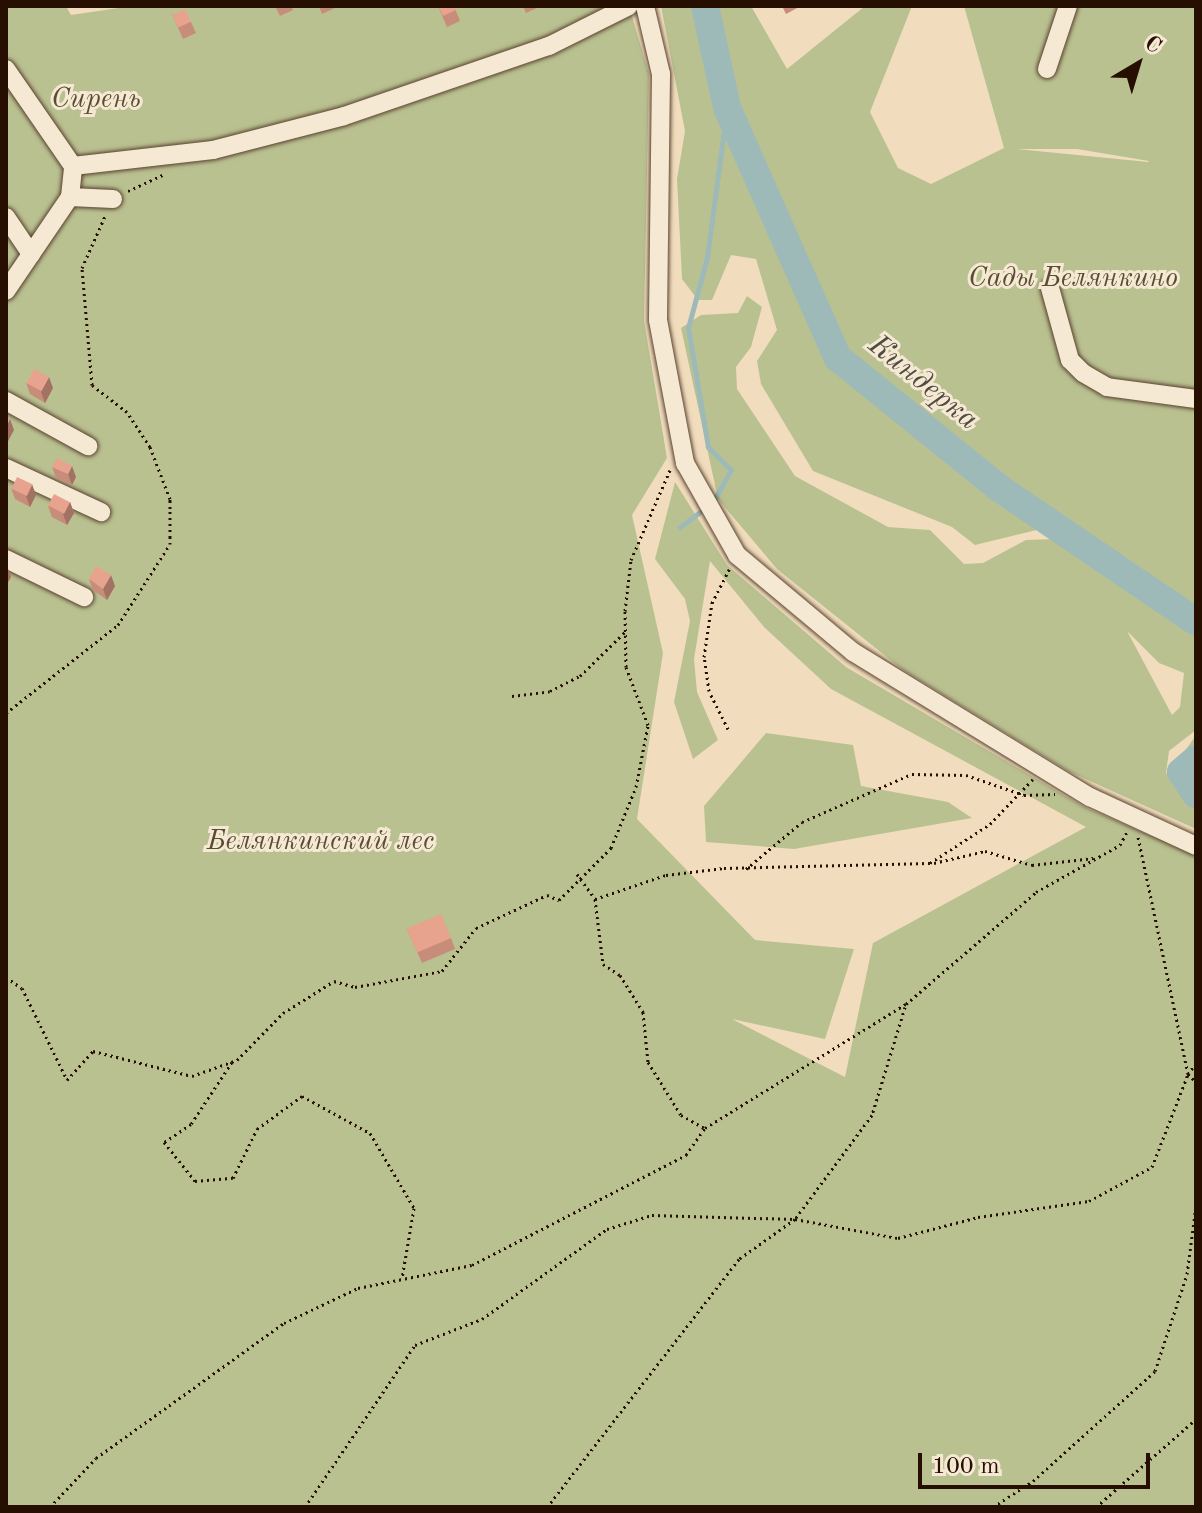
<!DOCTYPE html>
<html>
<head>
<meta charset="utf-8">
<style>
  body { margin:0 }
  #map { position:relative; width:1202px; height:1513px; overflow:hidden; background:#f1ddbd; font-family:"Old Standard TT",serif }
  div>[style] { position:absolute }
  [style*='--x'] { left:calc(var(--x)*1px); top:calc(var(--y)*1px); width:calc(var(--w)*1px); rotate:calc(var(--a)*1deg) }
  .green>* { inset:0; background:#bac191 }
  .stream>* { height:5px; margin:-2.5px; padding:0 2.5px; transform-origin:2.5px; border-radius:2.5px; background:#9dbab9 }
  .river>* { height:28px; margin:-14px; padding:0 14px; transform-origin:14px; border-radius:14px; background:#9dbab9 }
  .path>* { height:3px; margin-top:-1.5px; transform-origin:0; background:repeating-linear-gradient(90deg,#260f00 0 2px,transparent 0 6px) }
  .roads { filter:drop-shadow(0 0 2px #59422f) drop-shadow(0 0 2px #59422f) }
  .minor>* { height:18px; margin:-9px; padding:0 9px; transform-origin:9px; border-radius:9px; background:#f6e9d4 }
  .wall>* { inset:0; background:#c78c7a }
  .shaded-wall>* { inset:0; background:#a27263 }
  .building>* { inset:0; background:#e7a38e; transform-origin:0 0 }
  span { translate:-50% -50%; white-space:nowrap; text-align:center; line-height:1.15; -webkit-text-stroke:6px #f6e9d4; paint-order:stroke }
  .park-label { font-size:28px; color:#5a4d33; font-style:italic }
  .water-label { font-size:30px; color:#504b41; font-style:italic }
  .frame { position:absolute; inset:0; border:8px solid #260f00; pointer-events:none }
  .north { position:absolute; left:1098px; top:24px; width:80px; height:80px; -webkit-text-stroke:6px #f6e9d4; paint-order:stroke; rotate:38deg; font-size:22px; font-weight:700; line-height:32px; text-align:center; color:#260f00 }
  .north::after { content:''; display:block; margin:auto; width:28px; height:36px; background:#260f00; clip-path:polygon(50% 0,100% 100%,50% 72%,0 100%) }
  .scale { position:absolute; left:918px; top:1453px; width:232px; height:36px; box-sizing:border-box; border:4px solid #260f00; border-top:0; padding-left:10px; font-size:24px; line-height:28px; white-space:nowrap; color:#260f00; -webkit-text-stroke:6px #f6e9d4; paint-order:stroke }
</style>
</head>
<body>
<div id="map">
  <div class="green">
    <i style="clip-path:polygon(6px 6px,66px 6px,71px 15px,132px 6px,629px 6px,649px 74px,644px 320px,667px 458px,632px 515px,663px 653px,637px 819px,755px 940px,854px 949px,825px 1039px,732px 1019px,845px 1077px,873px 943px,1086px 827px,831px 689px,764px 627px,710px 561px,694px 659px,697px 692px,718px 740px,693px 759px,674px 702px,690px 621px,685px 599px,655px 559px,675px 482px,727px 565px,846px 667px,1084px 807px,1196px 855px,1196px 1507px,6px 1507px)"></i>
    <i style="clip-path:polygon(evenodd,661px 6px,751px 6px,787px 69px,865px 6px,912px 6px,870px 112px,898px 168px,931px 184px,1004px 148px,964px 6px,1196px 6px,1196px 730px,1169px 751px,1166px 773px,1196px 806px,1196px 829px,1068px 771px,903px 670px,777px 569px,718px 499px,681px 328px,701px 315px,738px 313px,747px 296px,762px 307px,751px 347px,736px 367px,737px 389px,795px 476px,888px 527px,930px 530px,964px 564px,983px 563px,1026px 540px,1057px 539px,1041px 529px,975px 545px,952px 527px,813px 471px,761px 384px,757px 361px,777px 330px,756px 259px,731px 255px,712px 300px,698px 300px,682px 279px,677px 179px,685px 131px,661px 6px,1017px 149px,1077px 149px,1149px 161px,1148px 162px,1017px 149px,661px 6px,1127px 631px,1159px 663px,1184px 673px,1180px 707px,1172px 715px,1127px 631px)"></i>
    <i style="clip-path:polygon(766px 733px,853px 745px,861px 786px,948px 802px,972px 818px,794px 849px,706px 842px,704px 806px)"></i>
    <i style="clip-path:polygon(1196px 735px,1196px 800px,1176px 764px)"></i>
  </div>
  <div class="stream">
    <i style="--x:713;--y:502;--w:37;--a:-61"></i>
    <i style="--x:731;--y:470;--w:33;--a:-135"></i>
    <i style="--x:708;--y:447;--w:121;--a:-99.5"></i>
    <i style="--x:688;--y:328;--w:73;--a:-75"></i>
    <i style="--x:707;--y:257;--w:150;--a:-82.4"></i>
    <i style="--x:680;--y:527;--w:31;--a:-37"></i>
  </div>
  <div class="river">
    <i style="--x:705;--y:6;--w:104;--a:77.8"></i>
    <i style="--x:727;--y:108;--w:274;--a:66.1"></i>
    <i style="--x:838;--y:358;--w:207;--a:38.9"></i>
    <i style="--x:999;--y:488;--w:238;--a:34.2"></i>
    <i style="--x:1196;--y:759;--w:20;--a:139"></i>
    <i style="--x:1181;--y:772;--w:27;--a:56"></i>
  </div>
  <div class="path">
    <i style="--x:128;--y:191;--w:40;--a:-25"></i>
    <i style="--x:512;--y:696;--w:38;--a:-7"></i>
    <i style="--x:550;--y:691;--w:34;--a:-27"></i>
    <i style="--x:580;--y:676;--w:63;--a:-44.4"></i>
    <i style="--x:6;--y:713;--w:142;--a:-38.2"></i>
    <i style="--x:118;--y:625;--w:96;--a:-57.3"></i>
    <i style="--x:170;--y:544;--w:45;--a:-90"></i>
    <i style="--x:170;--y:499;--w:56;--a:-111"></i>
    <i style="--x:150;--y:447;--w:42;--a:-123.3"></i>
    <i style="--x:127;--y:412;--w:44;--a:-142.4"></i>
    <i style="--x:92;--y:385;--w:117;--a:-94.9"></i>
    <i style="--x:82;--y:268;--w:57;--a:-66.1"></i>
    <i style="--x:728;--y:729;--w:42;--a:-116.6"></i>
    <i style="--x:709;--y:691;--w:34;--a:-98"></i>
    <i style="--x:704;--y:657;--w:55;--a:-81.6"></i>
    <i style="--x:712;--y:603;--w:38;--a:-63"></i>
    <i style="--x:934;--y:863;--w:52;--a:-13.2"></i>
    <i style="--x:985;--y:851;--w:49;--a:16.6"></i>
    <i style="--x:1032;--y:865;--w:62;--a:-6.4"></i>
    <i style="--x:746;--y:869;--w:73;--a:-40"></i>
    <i style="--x:802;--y:822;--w:120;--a:-23.6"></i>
    <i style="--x:912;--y:774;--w:54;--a:1.1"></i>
    <i style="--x:966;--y:775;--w:61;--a:19"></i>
    <i style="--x:1024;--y:795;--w:31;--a:-2"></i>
    <i style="--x:577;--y:874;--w:31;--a:54"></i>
    <i style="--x:595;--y:899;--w:65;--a:83"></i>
    <i style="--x:603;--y:964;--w:20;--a:33"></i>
    <i style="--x:620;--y:975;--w:44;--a:58.1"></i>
    <i style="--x:643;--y:1012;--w:50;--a:84.3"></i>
    <i style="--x:648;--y:1062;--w:62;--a:58.1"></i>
    <i style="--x:681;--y:1115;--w:26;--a:29"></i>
    <i style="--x:595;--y:899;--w:75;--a:-18.7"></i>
    <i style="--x:666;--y:875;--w:58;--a:-6.9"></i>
    <i style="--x:724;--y:868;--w:206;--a:-1.4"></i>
    <i style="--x:930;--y:863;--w:72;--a:-33"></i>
    <i style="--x:990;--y:824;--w:62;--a:-46.3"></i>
    <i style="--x:6;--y:977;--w:19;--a:35"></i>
    <i style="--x:22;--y:988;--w:102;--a:63.9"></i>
    <i style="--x:67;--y:1080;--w:39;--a:-48"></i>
    <i style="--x:93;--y:1051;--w:102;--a:14.2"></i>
    <i style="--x:192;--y:1076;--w:48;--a:-19.6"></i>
    <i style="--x:237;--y:1060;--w:66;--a:-45.6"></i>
    <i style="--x:283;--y:1013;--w:60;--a:-32.1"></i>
    <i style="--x:334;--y:981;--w:22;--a:16"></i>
    <i style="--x:355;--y:987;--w:88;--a:-10.4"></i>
    <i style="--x:442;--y:971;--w:55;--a:-51.7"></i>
    <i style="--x:476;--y:928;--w:78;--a:-24.9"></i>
    <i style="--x:547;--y:895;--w:13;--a:23"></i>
    <i style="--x:559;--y:900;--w:74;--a:-45"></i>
    <i style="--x:611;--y:848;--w:66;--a:-67.7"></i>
    <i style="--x:636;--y:787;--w:63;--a:-79"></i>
    <i style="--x:648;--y:725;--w:62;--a:-110.8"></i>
    <i style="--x:626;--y:667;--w:56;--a:-91"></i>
    <i style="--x:625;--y:611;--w:51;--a:-83.3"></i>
    <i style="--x:631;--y:560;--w:98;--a:-66.6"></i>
    <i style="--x:905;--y:1007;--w:113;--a:107"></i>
    <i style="--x:872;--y:1115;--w:129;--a:126.5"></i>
    <i style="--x:795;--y:1219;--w:105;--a:10.5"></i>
    <i style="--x:898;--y:1238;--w:83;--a:-14.7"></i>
    <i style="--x:978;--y:1217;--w:112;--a:-8.2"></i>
    <i style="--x:1089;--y:1201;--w:72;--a:-28.4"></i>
    <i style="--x:1152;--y:1167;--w:100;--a:-68.8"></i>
    <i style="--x:1188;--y:1074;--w:242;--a:-101.9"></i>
    <i style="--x:232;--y:1062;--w:74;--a:123.5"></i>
    <i style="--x:191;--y:1124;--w:32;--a:146"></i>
    <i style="--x:164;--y:1142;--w:50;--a:51.5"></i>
    <i style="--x:195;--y:1181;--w:38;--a:-5"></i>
    <i style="--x:233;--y:1178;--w:55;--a:-63.9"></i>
    <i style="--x:257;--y:1129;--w:56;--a:-36.3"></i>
    <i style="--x:302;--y:1096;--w:77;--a:28.6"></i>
    <i style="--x:370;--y:1133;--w:87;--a:59.6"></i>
    <i style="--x:414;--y:1208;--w:71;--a:99.7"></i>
    <i style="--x:1196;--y:1063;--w:14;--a:126"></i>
    <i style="--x:1188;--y:1074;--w:11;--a:45"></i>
    <i style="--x:50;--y:1507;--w:67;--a:-46.8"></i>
    <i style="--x:96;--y:1458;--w:231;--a:-35.7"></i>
    <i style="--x:284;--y:1323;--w:82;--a:-25.3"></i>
    <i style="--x:358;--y:1288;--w:116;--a:-11.4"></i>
    <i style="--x:472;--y:1265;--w:241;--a:-27.2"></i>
    <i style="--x:686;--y:1155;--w:33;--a:-55"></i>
    <i style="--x:705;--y:1128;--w:236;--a:-31.7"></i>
    <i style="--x:906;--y:1004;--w:172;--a:-40.7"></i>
    <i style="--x:1036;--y:892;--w:96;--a:-29.2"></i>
    <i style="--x:1120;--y:845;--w:15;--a:-62"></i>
    <i style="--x:305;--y:1507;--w:196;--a:-55.8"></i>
    <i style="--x:415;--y:1345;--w:72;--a:-21.2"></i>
    <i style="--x:482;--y:1319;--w:154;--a:-35.8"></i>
    <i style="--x:607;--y:1229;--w:47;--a:-17.3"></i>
    <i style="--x:652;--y:1215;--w:143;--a:1.6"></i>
    <i style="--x:795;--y:1219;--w:69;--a:144.5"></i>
    <i style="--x:739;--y:1259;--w:314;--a:127.7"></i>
    <i style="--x:748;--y:1507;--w:18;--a:0"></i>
    <i style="--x:993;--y:1507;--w:48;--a:-33"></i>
    <i style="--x:1033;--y:1481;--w:164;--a:-42"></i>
    <i style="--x:1155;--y:1371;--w:102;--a:-71.7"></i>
    <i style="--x:1187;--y:1274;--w:69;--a:-82.5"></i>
    <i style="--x:1096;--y:1507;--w:133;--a:-41.3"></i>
  </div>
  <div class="roads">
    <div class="minor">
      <i style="--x:645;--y:6;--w:70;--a:76.8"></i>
      <i style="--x:661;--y:74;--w:246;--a:90.7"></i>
      <i style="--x:658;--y:320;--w:146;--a:79.3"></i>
      <i style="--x:685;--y:463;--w:106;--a:60.5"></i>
      <i style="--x:737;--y:555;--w:151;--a:39.9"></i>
      <i style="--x:853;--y:652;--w:278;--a:31.5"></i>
      <i style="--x:1090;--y:797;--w:117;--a:24.8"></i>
      <i style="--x:6;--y:69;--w:118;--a:55.4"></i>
      <i style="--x:1047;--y:69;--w:66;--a:-71.6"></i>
      <i style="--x:70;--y:197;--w:43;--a:2.7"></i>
      <i style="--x:6;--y:217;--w:45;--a:56"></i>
      <i style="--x:1050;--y:288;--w:75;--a:74.5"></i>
      <i style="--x:1070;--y:360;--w:18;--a:45"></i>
      <i style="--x:1083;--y:373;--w:28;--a:30"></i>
      <i style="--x:1107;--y:387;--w:90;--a:7.7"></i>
      <i style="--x:6;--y:291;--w:114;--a:-55.8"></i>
      <i style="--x:70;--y:197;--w:31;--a:-84"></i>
      <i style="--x:73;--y:166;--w:141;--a:-6.5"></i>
      <i style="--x:213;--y:150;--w:135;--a:-14.5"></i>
      <i style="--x:344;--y:116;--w:217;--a:-18.9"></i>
      <i style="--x:549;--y:46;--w:89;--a:-26.6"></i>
      <i style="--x:6;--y:401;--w:94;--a:28.8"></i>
      <i style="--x:6;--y:468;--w:105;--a:24.9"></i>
      <i style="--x:6;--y:559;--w:87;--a:26"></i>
    </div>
  </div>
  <div class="wall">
    <i style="clip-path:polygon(275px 6px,291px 6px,293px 10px,280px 16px)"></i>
    <i style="clip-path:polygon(319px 6px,335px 6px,335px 8px,322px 14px)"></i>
    <i style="clip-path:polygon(438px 6px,454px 6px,460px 21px,447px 27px)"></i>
    <i style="clip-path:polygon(523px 6px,538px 6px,539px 7px,526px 13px)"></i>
    <i style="clip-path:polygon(782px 6px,801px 6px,786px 14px)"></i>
    <i style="clip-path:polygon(172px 14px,191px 22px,196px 33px,183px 39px)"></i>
    <i style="clip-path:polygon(26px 383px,53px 388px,45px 403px,30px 394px)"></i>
    <i style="clip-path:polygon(52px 467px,76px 477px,72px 485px,56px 478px)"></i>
    <i style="clip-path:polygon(11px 488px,36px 495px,30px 507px,15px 499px)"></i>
    <i style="clip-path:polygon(70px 502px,74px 513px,67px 525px,52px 517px,48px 506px)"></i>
    <i style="clip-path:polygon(89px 579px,115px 586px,107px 600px,93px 590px)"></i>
    <i style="clip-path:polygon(407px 929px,451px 938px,455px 949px,422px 963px)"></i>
  </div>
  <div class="shaded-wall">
    <i style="clip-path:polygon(49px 377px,53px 388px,45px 403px,41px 392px)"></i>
    <i style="clip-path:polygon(10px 419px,14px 430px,6px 445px,6px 427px)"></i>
    <i style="clip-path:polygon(72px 466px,76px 477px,72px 485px,68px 474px)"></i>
    <i style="clip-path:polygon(32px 484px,36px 495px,30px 507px,26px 496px)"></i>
    <i style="clip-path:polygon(70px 502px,74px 513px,67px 525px,63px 514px)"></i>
    <i style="clip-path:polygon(7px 566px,11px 577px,6px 586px,6px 567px)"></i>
    <i style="clip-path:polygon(111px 575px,115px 586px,107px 600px,103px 589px)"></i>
  </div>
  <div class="building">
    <i style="clip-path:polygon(438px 6px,454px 6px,456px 10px,443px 16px)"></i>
    <i style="left:185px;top:9px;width:14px;height:14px;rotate:65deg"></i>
    <i style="left:34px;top:369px;width:17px;height:16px;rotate:28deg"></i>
    <i style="clip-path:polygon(6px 416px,10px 419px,6px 427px)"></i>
    <i style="clip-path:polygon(57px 458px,72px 466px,68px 474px,52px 467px)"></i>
    <i style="left:17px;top:477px;width:17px;height:13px;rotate:25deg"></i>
    <i style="left:54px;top:494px;width:18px;height:13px;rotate:27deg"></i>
    <i style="clip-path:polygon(96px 566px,111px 575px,103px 589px,89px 579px)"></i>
    <i style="left:441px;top:914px;width:26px;height:37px;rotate:67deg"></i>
  </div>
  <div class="park-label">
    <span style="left:96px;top:100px">Сирень</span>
    <span style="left:1073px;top:279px">Сады Белянкино</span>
    <span style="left:321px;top:842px">Белянкинский лес</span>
  </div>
  <div class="water-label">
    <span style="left:923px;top:383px;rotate:39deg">Киндерка</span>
  </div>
  <div class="frame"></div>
  <div class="north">С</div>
  <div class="scale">100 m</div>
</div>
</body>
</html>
